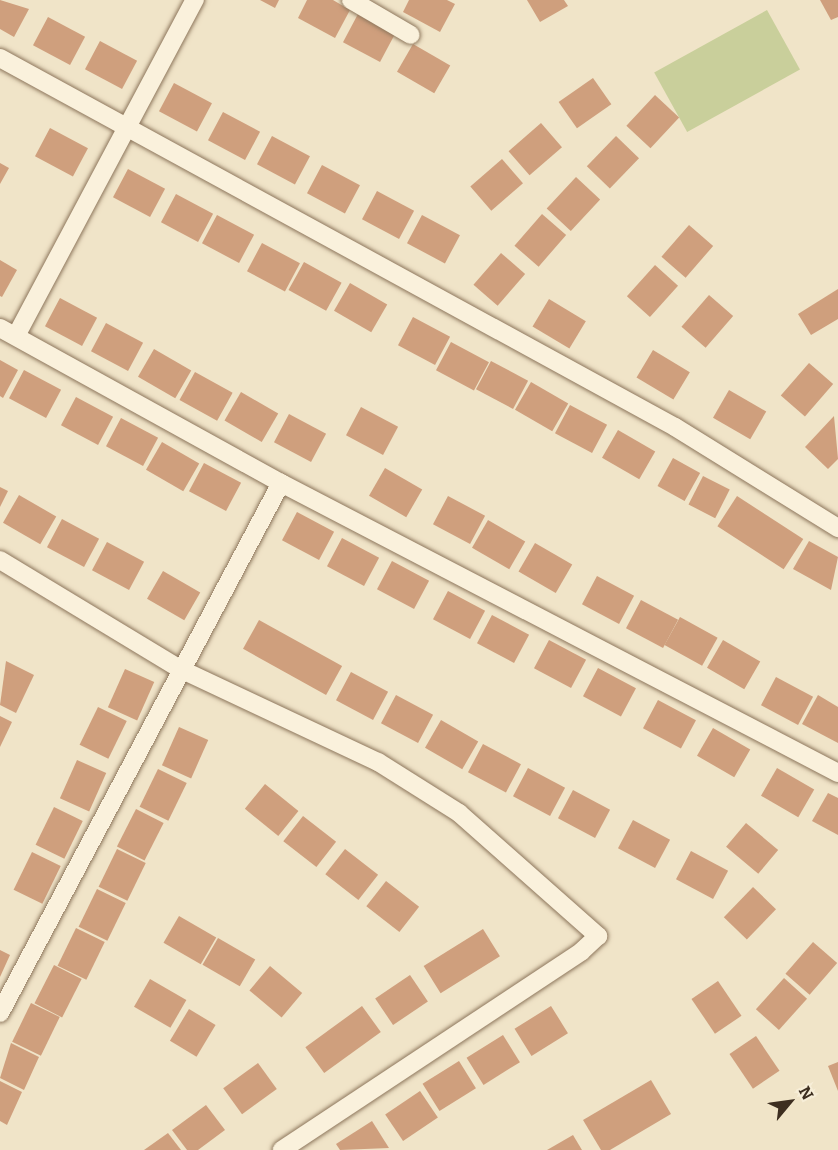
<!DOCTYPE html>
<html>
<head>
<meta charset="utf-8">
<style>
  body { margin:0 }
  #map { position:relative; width:838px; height:1150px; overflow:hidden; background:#f0e4c8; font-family:Bitter,serif }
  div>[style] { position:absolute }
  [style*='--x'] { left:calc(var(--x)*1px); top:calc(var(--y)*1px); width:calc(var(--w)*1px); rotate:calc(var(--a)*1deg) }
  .green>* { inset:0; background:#c9cf9b; transform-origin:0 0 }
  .building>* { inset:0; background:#cf9f7d; transform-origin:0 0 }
  .roads { filter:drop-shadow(0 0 2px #8d765c) drop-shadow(0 0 2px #8d765c) }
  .minor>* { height:18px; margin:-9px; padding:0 9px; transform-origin:9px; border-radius:9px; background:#faf1dc }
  span { translate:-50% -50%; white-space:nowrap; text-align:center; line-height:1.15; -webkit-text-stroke:6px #f7eed8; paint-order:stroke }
  .north { position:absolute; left:760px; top:1072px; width:60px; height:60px; -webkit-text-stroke:4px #f7eed8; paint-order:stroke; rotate:61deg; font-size:16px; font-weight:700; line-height:24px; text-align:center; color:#3d2e20 }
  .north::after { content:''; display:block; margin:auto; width:21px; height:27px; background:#3d2e20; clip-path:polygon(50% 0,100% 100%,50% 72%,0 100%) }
</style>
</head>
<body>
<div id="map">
  <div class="green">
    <i style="left:767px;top:10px;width:68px;height:129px;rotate:61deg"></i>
  </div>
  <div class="building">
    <i style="clip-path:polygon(0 0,29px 9px,14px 37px,0 29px)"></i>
    <i style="clip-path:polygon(260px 0,279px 0,275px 8px)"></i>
    <i style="clip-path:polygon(307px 0,333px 0,350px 10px,335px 38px,298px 18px)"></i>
    <i style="clip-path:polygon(409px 0,447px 0,455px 4px,440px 32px,403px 12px)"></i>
    <i style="clip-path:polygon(527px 0,564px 0,568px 6px,540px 22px)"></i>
    <i style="clip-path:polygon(820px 0,838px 0,838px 17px,831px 20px)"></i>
    <i style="left:358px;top:14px;width:42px;height:32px;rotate:28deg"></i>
    <i style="left:48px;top:17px;width:42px;height:32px;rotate:28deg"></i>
    <i style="left:100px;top:41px;width:42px;height:32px;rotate:28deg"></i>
    <i style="left:413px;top:44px;width:43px;height:32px;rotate:30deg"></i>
    <i style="left:593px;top:78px;width:32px;height:42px;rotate:55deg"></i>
    <i style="left:174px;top:83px;width:43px;height:32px;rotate:28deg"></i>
    <i style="left:655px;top:95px;width:33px;height:42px;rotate:43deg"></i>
    <i style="left:223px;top:112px;width:42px;height:32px;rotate:28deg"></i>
    <i style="left:541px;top:123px;width:32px;height:43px;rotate:49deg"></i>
    <i style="left:50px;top:128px;width:43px;height:32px;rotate:28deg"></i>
    <i style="left:272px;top:136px;width:43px;height:32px;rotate:28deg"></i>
    <i style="left:616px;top:136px;width:32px;height:42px;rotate:44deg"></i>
    <i style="left:502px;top:159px;width:32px;height:42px;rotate:49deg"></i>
    <i style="clip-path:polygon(0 163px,9px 168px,0 184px)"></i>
    <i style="left:322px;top:165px;width:43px;height:32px;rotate:28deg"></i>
    <i style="left:128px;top:169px;width:42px;height:32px;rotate:28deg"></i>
    <i style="left:576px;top:177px;width:33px;height:43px;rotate:43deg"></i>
    <i style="left:377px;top:191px;width:42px;height:32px;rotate:28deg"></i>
    <i style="left:176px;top:194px;width:42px;height:32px;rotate:28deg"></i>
    <i style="left:542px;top:214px;width:32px;height:42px;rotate:41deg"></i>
    <i style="left:217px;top:215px;width:42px;height:32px;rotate:28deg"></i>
    <i style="left:422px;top:215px;width:43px;height:32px;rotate:28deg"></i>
    <i style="left:689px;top:225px;width:32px;height:42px;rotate:41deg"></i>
    <i style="left:262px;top:243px;width:43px;height:32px;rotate:28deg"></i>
    <i style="left:501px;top:253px;width:32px;height:42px;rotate:41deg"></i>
    <i style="clip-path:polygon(0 260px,17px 270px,2px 297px,0 296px)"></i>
    <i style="left:304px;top:262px;width:43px;height:32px;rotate:29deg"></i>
    <i style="left:655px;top:265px;width:31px;height:42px;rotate:42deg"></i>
    <i style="left:350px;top:283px;width:43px;height:32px;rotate:30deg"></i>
    <i style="clip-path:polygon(838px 289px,838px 319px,811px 335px,798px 314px)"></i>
    <i style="left:709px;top:295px;width:32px;height:42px;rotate:41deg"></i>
    <i style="left:60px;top:298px;width:42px;height:32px;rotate:28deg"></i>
    <i style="left:549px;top:299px;width:43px;height:32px;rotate:31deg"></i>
    <i style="left:413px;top:317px;width:42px;height:32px;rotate:28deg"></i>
    <i style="left:106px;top:323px;width:42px;height:32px;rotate:28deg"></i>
    <i style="left:451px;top:342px;width:43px;height:32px;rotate:28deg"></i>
    <i style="left:154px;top:349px;width:43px;height:32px;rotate:30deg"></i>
    <i style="left:653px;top:350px;width:43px;height:32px;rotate:31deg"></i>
    <i style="clip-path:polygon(0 360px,18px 370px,3px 398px,0 396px)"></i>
    <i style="left:491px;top:361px;width:42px;height:32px;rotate:28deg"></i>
    <i style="left:809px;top:363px;width:32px;height:43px;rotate:41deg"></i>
    <i style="left:24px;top:370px;width:42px;height:32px;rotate:28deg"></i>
    <i style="left:195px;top:372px;width:43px;height:32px;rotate:29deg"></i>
    <i style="left:531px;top:382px;width:43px;height:32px;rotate:30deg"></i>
    <i style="left:729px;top:390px;width:43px;height:32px;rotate:30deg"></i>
    <i style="left:241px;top:392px;width:43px;height:33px;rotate:30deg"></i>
    <i style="left:76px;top:397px;width:42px;height:32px;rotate:28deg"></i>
    <i style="left:570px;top:405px;width:42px;height:32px;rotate:28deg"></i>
    <i style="left:361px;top:407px;width:42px;height:32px;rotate:28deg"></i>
    <i style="left:289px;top:414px;width:42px;height:32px;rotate:28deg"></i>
    <i style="clip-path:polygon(834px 416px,838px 459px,828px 469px,805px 447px)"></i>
    <i style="left:121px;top:418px;width:42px;height:32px;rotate:28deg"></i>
    <i style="left:618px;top:430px;width:43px;height:32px;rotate:30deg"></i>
    <i style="left:162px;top:442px;width:43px;height:32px;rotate:30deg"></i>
    <i style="left:673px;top:458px;width:31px;height:32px;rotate:29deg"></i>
    <i style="left:204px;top:463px;width:42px;height:32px;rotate:28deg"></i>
    <i style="left:385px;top:468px;width:43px;height:32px;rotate:30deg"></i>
    <i style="left:703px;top:476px;width:30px;height:32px;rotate:27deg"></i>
    <i style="clip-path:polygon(0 487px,8px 491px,0 507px)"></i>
    <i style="left:19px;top:495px;width:43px;height:32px;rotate:30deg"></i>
    <i style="left:448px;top:496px;width:42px;height:32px;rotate:28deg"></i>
    <i style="left:737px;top:496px;width:79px;height:36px;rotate:33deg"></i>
    <i style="left:297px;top:512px;width:42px;height:32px;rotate:28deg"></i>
    <i style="left:62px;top:519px;width:42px;height:32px;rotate:28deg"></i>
    <i style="left:488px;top:520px;width:43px;height:32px;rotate:30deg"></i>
    <i style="left:342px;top:538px;width:42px;height:32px;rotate:28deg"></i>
    <i style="clip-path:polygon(809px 541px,838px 557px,831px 590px,793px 569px)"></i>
    <i style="left:107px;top:542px;width:42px;height:32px;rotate:28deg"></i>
    <i style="left:535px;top:543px;width:43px;height:33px;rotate:30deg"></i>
    <i style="left:392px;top:561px;width:42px;height:32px;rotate:28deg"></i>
    <i style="left:163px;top:571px;width:43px;height:32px;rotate:30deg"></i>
    <i style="left:597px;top:576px;width:42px;height:32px;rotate:28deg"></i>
    <i style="left:448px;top:591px;width:42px;height:32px;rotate:28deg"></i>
    <i style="left:641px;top:600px;width:42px;height:32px;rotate:28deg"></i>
    <i style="left:492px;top:615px;width:42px;height:32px;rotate:28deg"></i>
    <i style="left:680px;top:617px;width:43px;height:32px;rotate:29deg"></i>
    <i style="left:259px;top:620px;width:95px;height:33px;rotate:29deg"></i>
    <i style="left:549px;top:640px;width:42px;height:32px;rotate:28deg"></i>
    <i style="left:723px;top:640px;width:43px;height:32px;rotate:30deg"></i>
    <i style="clip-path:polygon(6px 661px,34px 675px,16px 713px,0 705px)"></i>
    <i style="left:598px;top:668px;width:43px;height:32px;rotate:28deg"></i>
    <i style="left:125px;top:669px;width:32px;height:42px;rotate:24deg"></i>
    <i style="left:351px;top:672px;width:42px;height:32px;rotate:28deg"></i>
    <i style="left:776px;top:677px;width:42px;height:32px;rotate:28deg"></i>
    <i style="left:396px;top:695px;width:42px;height:32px;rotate:28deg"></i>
    <i style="clip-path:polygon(818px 695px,838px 707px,838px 743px,802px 724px)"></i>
    <i style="left:658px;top:700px;width:43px;height:32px;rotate:28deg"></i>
    <i style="left:98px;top:707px;width:32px;height:42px;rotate:26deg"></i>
    <i style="clip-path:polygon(0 716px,12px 722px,0 747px)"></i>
    <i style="left:441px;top:720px;width:43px;height:32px;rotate:30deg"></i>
    <i style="left:179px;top:727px;width:32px;height:42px;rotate:24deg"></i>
    <i style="left:713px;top:728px;width:43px;height:32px;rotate:30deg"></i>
    <i style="left:483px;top:744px;width:43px;height:32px;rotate:28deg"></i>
    <i style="left:77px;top:760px;width:32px;height:42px;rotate:24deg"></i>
    <i style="left:528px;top:768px;width:42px;height:32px;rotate:28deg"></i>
    <i style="left:777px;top:768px;width:43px;height:32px;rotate:30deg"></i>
    <i style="left:158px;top:769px;width:32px;height:42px;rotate:26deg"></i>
    <i style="left:265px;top:784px;width:43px;height:32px;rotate:39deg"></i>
    <i style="left:573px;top:790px;width:42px;height:32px;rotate:28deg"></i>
    <i style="clip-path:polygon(828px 793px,838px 798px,838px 835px,812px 821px)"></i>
    <i style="left:54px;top:807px;width:32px;height:42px;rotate:26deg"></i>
    <i style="left:136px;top:809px;width:31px;height:42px;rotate:27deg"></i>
    <i style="left:303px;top:816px;width:42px;height:32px;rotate:38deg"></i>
    <i style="left:633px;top:820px;width:42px;height:32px;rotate:28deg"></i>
    <i style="left:746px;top:823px;width:42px;height:31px;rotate:40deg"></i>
    <i style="left:117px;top:849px;width:32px;height:42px;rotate:26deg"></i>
    <i style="left:345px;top:849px;width:42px;height:32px;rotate:38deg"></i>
    <i style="left:691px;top:851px;width:42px;height:32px;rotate:28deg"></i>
    <i style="left:32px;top:852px;width:32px;height:42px;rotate:26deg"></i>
    <i style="left:386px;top:881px;width:42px;height:32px;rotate:38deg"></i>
    <i style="left:753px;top:887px;width:32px;height:42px;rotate:44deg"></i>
    <i style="left:97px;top:889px;width:32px;height:42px;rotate:26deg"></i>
    <i style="left:179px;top:916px;width:43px;height:31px;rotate:30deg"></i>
    <i style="left:76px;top:928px;width:32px;height:42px;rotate:26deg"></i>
    <i style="left:483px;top:929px;width:32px;height:70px;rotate:58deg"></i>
    <i style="left:218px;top:938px;width:43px;height:31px;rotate:30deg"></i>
    <i style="left:813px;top:942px;width:32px;height:42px;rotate:41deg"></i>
    <i style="clip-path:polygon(0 950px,10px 955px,0 977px)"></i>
    <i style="left:54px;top:965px;width:31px;height:43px;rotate:27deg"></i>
    <i style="left:270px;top:966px;width:42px;height:32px;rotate:40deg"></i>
    <i style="left:410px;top:975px;width:32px;height:42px;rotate:56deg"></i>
    <i style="left:784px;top:978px;width:31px;height:42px;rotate:42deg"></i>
    <i style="left:150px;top:979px;width:42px;height:32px;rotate:30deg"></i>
    <i style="left:718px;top:981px;width:42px;height:32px;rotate:56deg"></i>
    <i style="left:31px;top:1003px;width:32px;height:43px;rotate:26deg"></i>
    <i style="left:362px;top:1006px;width:32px;height:70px;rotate:54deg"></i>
    <i style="left:551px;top:1006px;width:32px;height:43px;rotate:58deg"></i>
    <i style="left:189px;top:1009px;width:31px;height:37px;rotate:31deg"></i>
    <i style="left:503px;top:1035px;width:32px;height:43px;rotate:58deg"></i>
    <i style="left:756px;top:1036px;width:42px;height:32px;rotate:56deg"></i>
    <i style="clip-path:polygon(11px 1043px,39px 1057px,24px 1090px,0 1078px)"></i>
    <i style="left:459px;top:1061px;width:32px;height:43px;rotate:58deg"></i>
    <i style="clip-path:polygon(838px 1062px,838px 1091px,828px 1066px)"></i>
    <i style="left:258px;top:1063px;width:32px;height:43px;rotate:54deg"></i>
    <i style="clip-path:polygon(651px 1080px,671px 1114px,610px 1150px,601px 1150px,583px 1120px)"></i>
    <i style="clip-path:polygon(0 1081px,22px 1092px,7px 1125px,0 1121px)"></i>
    <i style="left:420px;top:1091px;width:32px;height:42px;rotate:56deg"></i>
    <i style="clip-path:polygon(206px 1105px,225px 1130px,198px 1150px,187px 1150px,172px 1130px)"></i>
    <i style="clip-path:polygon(372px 1121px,389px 1148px,340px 1150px,336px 1144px)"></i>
    <i style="clip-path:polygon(168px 1133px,181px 1150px,144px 1150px)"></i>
    <i style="clip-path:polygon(573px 1135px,582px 1150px,547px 1150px)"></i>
  </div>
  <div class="roads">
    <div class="minor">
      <i style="--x:351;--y:0;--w:69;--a:30.3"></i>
      <i style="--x:0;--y:58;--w:769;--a:28.66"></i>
      <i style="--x:675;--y:427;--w:192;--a:31.8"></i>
      <i style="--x:0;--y:328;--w:321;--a:28.9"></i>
      <i style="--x:281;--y:483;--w:628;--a:27.5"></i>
      <i style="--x:16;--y:336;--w:381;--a:-62"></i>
      <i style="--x:0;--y:560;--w:208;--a:31.2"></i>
      <i style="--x:178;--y:668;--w:221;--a:25.2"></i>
      <i style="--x:378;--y:762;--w:96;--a:32.2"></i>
      <i style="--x:459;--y:813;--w:186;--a:41.5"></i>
      <i style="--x:598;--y:936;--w:23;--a:137"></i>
      <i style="--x:581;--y:952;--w:359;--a:146.5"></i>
      <i style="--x:0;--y:1013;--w:600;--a:-62.07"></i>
    </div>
  </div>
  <div class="north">N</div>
</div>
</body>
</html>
